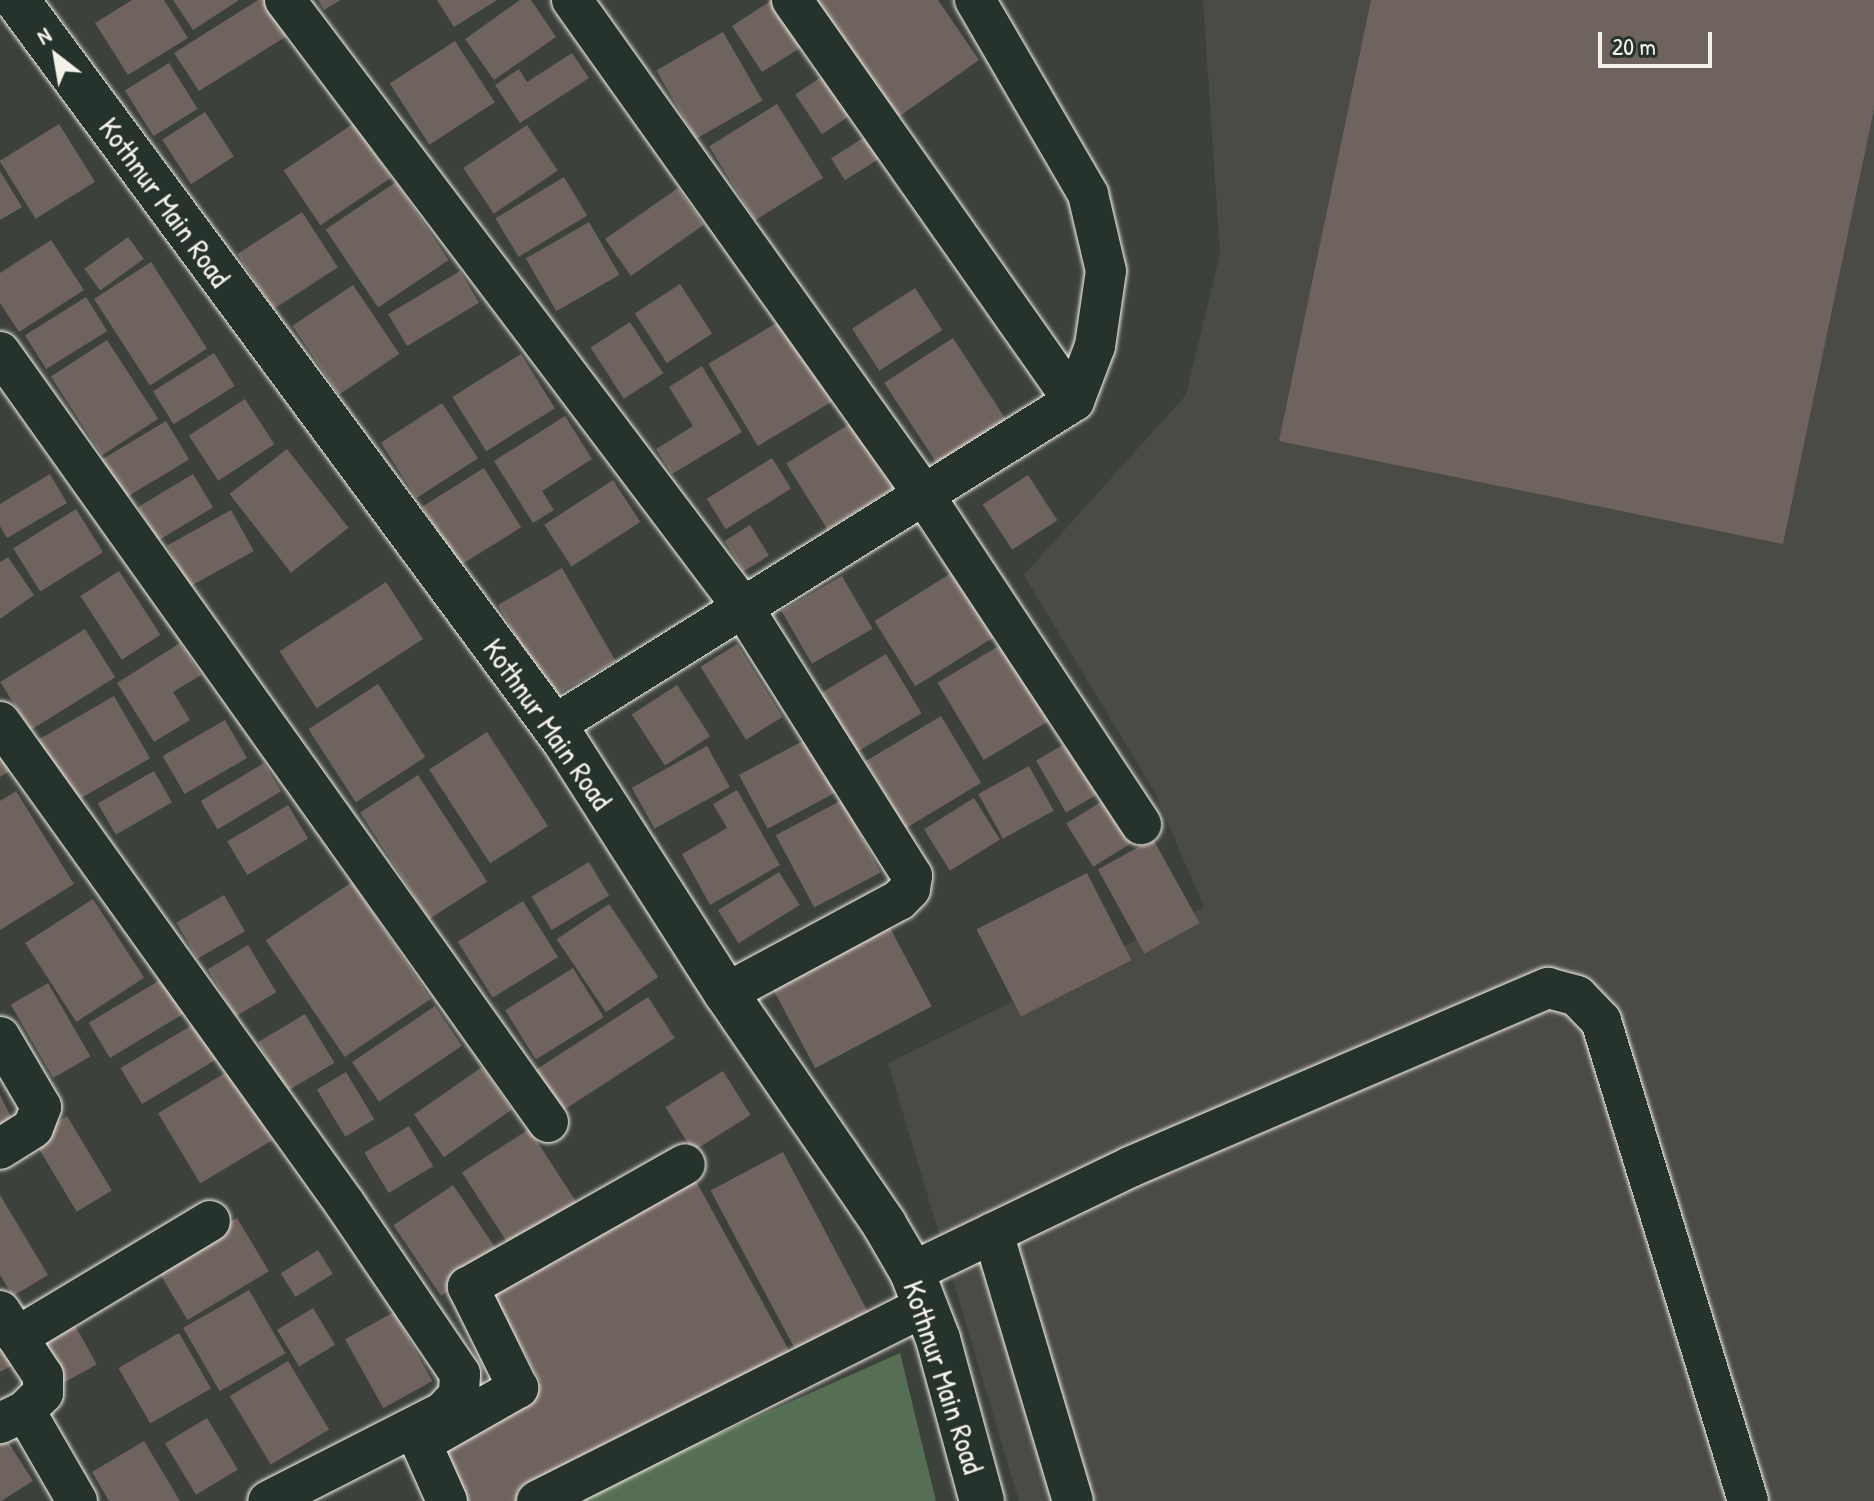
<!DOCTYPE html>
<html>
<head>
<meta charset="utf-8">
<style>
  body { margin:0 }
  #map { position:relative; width:1874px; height:1501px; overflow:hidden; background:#3c413b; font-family:"Patrick Hand",sans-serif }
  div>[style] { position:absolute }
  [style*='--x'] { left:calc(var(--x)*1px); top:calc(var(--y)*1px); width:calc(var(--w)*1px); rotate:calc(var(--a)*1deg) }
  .built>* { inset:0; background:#4b4b45 }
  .green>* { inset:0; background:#566e54 }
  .building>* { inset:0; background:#6f635d; transform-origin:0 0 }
  .roads { filter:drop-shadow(0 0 2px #f4f1e8) drop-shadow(0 0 2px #f4f1e8) }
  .minor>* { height:40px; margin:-20px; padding:0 20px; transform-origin:20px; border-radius:20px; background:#26332d }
  .major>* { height:44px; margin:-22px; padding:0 22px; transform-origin:22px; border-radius:22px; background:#26332d }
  span { translate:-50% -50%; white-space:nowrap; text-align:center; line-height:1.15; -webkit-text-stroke:8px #26332d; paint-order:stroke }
  .street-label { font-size:30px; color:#f4f1e8 }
  .north { position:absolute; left:16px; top:16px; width:80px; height:80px; -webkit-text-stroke:6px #26332d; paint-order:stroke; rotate:329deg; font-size:22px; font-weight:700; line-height:32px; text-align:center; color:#f4f1e8 }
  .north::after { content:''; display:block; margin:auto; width:28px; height:36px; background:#f4f1e8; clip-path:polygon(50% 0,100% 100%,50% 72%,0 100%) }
  .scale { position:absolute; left:1598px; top:32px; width:114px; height:36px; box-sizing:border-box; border:4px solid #f4f1e8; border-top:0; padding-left:10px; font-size:24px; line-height:28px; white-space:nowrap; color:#f4f1e8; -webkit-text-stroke:6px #26332d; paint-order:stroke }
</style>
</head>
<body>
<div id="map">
  <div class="built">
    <i style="clip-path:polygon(1203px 0,1874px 0,1874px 1501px,1019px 1501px,888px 1063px,1204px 907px,1155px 793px,1024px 575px,1186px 395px,1220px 254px)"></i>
  </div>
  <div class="green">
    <i style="clip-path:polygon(900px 1353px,936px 1501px,568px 1501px)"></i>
  </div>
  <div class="building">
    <i style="clip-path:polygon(132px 0,164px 0,188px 38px,128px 75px,95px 23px)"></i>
    <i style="clip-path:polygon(173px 0,239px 0,193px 30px)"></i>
    <i style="clip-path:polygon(258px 0,269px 0,290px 34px,199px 91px,174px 53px)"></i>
    <i style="clip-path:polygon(318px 0,341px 0,324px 10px)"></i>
    <i style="clip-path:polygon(437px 0,497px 0,454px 27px)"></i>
    <i style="clip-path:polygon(520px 0,531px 0,556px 37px,494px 80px,465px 39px)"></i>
    <i style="clip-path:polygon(772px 0,785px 0,811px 41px,762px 72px,732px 26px)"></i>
    <i style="clip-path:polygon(815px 0,938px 0,979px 60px,897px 118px)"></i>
    <i style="clip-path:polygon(1371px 0,1874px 0,1874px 109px,1783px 544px,1279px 441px)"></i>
    <i style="left:723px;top:32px;width:79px;height:77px;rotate:60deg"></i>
    <i style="left:455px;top:41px;width:73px;height:78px;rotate:57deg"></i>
    <i style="clip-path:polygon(572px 53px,589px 78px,520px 123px,495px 85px,519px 69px,527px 82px)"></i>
    <i style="left:169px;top:63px;width:54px;height:52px;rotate:58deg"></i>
    <i style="left:830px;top:71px;width:48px;height:42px;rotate:56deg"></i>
    <i style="left:777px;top:104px;width:87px;height:80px;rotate:58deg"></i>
    <i style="left:205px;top:112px;width:53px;height:51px;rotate:57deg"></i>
    <i style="left:354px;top:123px;width:66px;height:85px;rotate:56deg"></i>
    <i style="left:59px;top:124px;width:68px;height:70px;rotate:58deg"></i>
    <i style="left:527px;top:125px;width:55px;height:77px;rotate:56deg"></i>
    <i style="left:865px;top:137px;width:26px;height:40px;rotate:58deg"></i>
    <i style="clip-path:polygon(0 171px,22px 207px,0 220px)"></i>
    <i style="left:564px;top:177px;width:45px;height:80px;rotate:59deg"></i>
    <i style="left:396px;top:182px;width:94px;height:85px;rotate:56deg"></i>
    <i style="left:678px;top:188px;width:45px;height:89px;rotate:55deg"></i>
    <i style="left:302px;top:212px;width:66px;height:77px;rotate:57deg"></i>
    <i style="left:589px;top:222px;width:61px;height:73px;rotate:60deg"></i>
    <i style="left:128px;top:237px;width:27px;height:54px;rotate:54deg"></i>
    <i style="clip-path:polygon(51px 240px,84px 290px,19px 332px,0 303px,0 273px)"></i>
    <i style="left:151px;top:262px;width:103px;height:68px;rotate:57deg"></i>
    <i style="left:460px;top:271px;width:37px;height:84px;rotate:59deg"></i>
    <i style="left:680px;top:284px;width:59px;height:54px;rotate:57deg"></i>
    <i style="left:353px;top:285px;width:83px;height:73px;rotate:56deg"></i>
    <i style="left:915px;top:288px;width:50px;height:75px;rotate:57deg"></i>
    <i style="left:86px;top:297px;width:40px;height:72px;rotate:58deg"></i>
    <i style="left:783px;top:319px;width:96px;height:87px;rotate:59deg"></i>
    <i style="left:630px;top:322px;width:61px;height:47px;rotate:57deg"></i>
    <i style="left:953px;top:338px;width:100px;height:82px;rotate:57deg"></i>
    <i style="left:107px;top:340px;width:94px;height:67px;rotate:57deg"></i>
    <i style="left:214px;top:353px;width:39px;height:72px;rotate:58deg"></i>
    <i style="left:521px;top:354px;width:64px;height:81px;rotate:58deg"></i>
    <i style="clip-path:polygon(702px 366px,742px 432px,672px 474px,656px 449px,693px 426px,669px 387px)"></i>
    <i style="left:245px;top:399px;width:54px;height:67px;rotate:57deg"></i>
    <i style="left:442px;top:403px;width:66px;height:73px;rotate:57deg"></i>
    <i style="clip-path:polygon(565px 416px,592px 459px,542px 491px,554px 510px,533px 523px,494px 461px)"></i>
    <i style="left:166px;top:421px;width:45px;height:81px;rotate:59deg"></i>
    <i style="left:854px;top:421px;width:78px;height:80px;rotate:58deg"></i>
    <i style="left:287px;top:449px;width:100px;height:73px;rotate:52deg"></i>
    <i style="left:772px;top:458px;width:36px;height:77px;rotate:58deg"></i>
    <i style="left:484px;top:468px;width:70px;height:73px;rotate:58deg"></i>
    <i style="clip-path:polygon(50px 474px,67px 503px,7px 538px,0 526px,0 504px)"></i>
    <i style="left:193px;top:474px;width:39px;height:64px;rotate:59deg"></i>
    <i style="left:1028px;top:475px;width:54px;height:54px;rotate:57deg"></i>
    <i style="left:613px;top:480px;width:50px;height:82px;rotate:57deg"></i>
    <i style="left:76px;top:509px;width:51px;height:74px;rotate:58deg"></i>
    <i style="left:231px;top:510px;width:47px;height:73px;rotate:61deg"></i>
    <i style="left:750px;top:525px;width:36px;height:30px;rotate:58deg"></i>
    <i style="clip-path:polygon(8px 557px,34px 595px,0 619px,0 562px)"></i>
    <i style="left:961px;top:567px;width:77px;height:102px;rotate:58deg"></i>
    <i style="left:562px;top:568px;width:107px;height:74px;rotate:60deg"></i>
    <i style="left:119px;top:571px;width:76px;height:46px;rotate:57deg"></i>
    <i style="left:842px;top:576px;width:61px;height:70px;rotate:60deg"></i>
    <i style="left:386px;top:582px;width:68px;height:127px;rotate:57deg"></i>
    <i style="left:85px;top:629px;width:57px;height:100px;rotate:58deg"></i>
    <i style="left:1012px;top:638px;width:90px;height:87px;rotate:59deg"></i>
    <i style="clip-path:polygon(180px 643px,201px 675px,173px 692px,190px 720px,154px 742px,117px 683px)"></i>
    <i style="left:737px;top:644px;width:86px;height:43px;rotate:58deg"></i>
    <i style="left:886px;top:654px;width:69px;height:77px;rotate:59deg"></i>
    <i style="left:378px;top:684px;width:87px;height:83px;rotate:57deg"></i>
    <i style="left:677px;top:685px;width:61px;height:54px;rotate:57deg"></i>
    <i style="left:114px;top:696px;width:72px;height:90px;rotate:60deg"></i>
    <i style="left:941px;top:716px;width:78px;height:88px;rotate:59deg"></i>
    <i style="left:225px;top:720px;width:44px;height:72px;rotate:60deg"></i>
    <i style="left:487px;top:732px;width:112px;height:69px;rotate:57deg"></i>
    <i style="left:814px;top:735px;width:61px;height:85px;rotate:62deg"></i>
    <i style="left:1075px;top:738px;width:60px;height:45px;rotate:60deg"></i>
    <i style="left:707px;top:746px;width:47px;height:86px;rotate:61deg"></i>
    <i style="clip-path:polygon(0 755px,10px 771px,0 777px)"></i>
    <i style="left:264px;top:763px;width:33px;height:74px;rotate:59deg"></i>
    <i style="left:1029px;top:766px;width:51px;height:58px;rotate:61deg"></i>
    <i style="left:154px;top:771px;width:36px;height:65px;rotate:60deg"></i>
    <i style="left:418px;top:775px;width:127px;height:69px;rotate:57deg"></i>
    <i style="clip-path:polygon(737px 790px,780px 865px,710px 905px,682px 854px,727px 828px,713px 804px)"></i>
    <i style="clip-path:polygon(16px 791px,74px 884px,0 930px,0 801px)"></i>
    <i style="left:1112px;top:795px;width:51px;height:54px;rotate:58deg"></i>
    <i style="left:974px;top:798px;width:49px;height:59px;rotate:58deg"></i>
    <i style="left:842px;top:800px;width:82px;height:75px;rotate:62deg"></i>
    <i style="left:288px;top:805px;width:39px;height:71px;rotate:59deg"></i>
    <i style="left:1153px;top:839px;width:96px;height:63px;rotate:61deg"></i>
    <i style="left:589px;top:862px;width:39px;height:67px;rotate:59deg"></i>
    <i style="left:779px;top:872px;width:39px;height:72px;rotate:58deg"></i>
    <i style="left:1087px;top:873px;width:98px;height:124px;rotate:63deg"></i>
    <i style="left:352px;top:882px;width:141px;height:104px;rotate:56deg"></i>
    <i style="left:224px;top:895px;width:42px;height:55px;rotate:60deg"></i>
    <i style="left:93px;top:899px;width:94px;height:81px;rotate:57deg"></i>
    <i style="left:523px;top:901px;width:66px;height:77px;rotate:58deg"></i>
    <i style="left:609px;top:904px;width:88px;height:63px;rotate:56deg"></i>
    <i style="left:889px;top:926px;width:91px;height:132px;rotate:62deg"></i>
    <i style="left:248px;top:945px;width:55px;height:47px;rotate:59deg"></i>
    <i style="left:573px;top:968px;width:58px;height:80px;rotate:58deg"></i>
    <i style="left:165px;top:977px;width:41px;height:89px;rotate:59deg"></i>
    <i style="left:48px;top:983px;width:85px;height:43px;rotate:60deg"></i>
    <i style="left:648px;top:997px;width:49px;height:134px;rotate:57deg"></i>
    <i style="left:435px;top:1006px;width:48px;height:100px;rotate:56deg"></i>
    <i style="left:305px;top:1014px;width:57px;height:55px;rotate:59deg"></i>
    <i style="left:207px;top:1016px;width:42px;height:101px;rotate:59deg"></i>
    <i style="left:482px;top:1067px;width:52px;height:83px;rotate:55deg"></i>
    <i style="left:230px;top:1070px;width:82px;height:84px;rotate:59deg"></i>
    <i style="left:723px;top:1071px;width:52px;height:68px;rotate:58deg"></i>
    <i style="left:346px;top:1072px;width:55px;height:34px;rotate:59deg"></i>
    <i style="clip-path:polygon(0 1095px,14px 1123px,0 1130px)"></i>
    <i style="left:67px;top:1116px;width:87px;height:41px;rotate:59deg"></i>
    <i style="left:409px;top:1126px;width:47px;height:52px;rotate:59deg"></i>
    <i style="left:529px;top:1129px;width:89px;height:80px;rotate:57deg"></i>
    <i style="left:783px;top:1152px;width:189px;height:82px;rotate:62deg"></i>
    <i style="clip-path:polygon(691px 1172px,791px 1354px,522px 1501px,456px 1501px,426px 1445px,541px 1383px,487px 1283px)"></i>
    <i style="left:453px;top:1185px;width:85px;height:72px;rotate:56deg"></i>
    <i style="clip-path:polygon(0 1195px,48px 1275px,13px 1296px,0 1275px)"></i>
    <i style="left:237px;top:1218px;width:62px;height:95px;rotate:59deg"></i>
    <i style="left:318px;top:1250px;width:28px;height:44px;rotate:58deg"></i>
    <i style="left:249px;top:1290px;width:73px;height:76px;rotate:60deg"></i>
    <i style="left:313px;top:1308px;width:43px;height:42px;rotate:59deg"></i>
    <i style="left:394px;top:1312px;width:79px;height:56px;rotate:61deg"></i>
    <i style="left:72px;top:1320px;width:51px;height:36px;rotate:61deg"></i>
    <i style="left:179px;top:1333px;width:64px;height:70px;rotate:60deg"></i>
    <i style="clip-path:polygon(0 1336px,23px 1359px,0 1372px)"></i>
    <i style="left:288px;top:1361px;width:80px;height:68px;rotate:59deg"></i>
    <i style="left:207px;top:1418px;width:60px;height:49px;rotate:59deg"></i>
    <i style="clip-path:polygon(0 1429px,33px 1481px,1px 1501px,0 1501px)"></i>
    <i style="clip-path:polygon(144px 1441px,180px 1501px,109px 1501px,92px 1472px)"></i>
  </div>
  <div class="roads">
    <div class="minor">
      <i style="--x:285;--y:0;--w:759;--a:52.98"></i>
      <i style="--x:742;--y:606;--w:319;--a:57.8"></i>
      <i style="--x:912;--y:876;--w:13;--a:99"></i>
      <i style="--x:910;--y:889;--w:16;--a:135"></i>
      <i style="--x:899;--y:900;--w:196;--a:151.7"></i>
      <i style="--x:572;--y:0;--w:604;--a:54.57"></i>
      <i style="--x:922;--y:492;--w:398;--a:56.6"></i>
      <i style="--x:792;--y:0;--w:490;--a:54.9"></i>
      <i style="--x:0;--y:352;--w:945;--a:54.56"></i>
      <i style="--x:0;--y:722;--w:593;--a:54.41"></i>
      <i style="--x:345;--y:1204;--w:205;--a:55.9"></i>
      <i style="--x:460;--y:1374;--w:21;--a:93"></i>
      <i style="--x:459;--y:1395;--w:23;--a:133"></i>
      <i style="--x:443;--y:1412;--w:196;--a:153"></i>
      <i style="--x:553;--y:726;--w:614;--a:-31.96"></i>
      <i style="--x:1074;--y:401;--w:59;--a:-69.1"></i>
      <i style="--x:1095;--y:346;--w:76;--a:-81.7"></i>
      <i style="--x:1106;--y:271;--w:79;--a:-103.2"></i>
      <i style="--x:1088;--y:194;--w:225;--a:-120.2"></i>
      <i style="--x:0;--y:1037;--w:81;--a:59.6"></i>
      <i style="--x:41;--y:1107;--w:22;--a:111"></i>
      <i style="--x:33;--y:1128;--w:39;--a:148"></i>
      <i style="--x:993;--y:1233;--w:280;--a:73.4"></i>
      <i style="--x:912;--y:1272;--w:242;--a:-25.7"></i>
      <i style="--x:1130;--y:1167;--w:455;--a:-23.2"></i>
      <i style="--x:1548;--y:988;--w:30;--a:15"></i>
      <i style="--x:1577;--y:996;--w:35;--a:46"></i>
      <i style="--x:1601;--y:1021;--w:502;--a:72.97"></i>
      <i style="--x:0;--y:1311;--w:78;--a:56.5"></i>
      <i style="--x:43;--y:1376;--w:17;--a:90"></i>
      <i style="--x:43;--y:1393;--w:25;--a:135"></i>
      <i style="--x:25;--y:1411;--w:28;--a:154"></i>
      <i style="--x:17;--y:1337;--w:225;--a:-31"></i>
      <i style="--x:25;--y:1411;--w:104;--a:60"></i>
      <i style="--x:447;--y:1501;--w:64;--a:-114.1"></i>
      <i style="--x:421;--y:1443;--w:112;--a:-29.6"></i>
      <i style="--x:518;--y:1388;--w:113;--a:-116.3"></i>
      <i style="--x:468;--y:1287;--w:249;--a:-29.5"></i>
      <i style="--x:537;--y:1501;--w:434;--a:-26.7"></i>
    </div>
    <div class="major">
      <i style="--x:17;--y:0;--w:920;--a:53.53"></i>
      <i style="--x:564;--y:740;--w:300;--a:57.4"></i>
      <i style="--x:726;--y:993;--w:280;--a:55.6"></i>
      <i style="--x:884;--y:1224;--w:56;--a:59.7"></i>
      <i style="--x:912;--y:1272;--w:72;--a:68.8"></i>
      <i style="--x:938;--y:1339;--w:168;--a:74.8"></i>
    </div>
  </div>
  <div class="street-label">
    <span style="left:165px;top:202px;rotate:54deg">Kothnur Main Road</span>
    <span style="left:548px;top:724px;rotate:55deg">Kothnur Main Road</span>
    <span style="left:944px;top:1377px;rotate:72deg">Kothnur Main Road</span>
  </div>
  <div class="north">N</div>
  <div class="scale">20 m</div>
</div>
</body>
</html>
